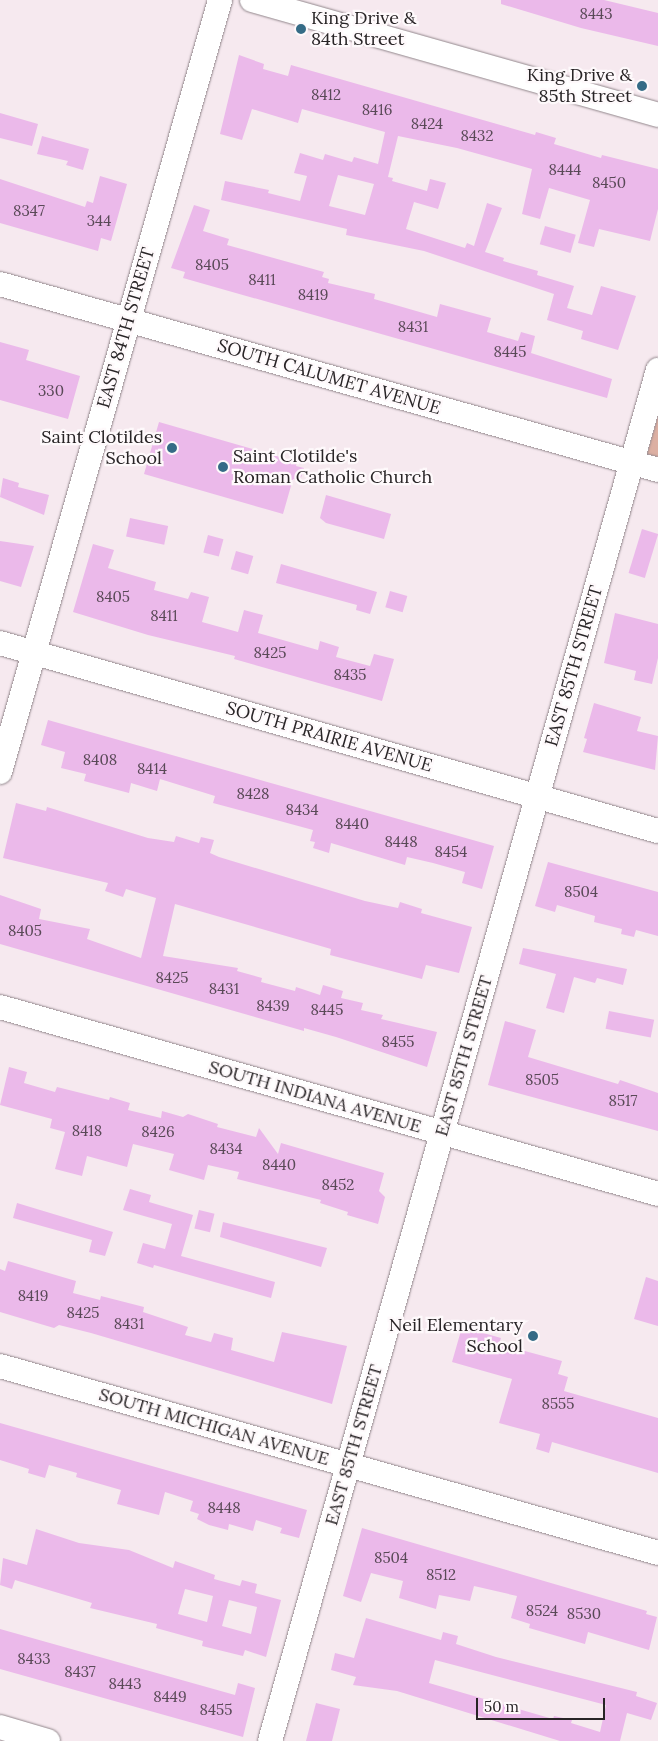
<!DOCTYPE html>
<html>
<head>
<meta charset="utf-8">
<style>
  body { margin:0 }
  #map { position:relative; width:658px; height:1741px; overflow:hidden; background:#f6e9ef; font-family:Lora,serif }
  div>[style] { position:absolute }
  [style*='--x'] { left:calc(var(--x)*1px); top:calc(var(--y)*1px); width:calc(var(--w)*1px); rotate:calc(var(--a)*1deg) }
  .green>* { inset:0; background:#dcafa2 }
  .building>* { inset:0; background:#ebb9ea; transform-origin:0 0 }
  .roads { filter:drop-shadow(0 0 1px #92878c) drop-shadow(0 0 1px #92878c) }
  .minor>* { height:24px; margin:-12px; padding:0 12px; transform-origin:12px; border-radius:12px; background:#fff }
  .dots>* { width:14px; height:14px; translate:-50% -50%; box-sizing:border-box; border:2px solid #fef9fb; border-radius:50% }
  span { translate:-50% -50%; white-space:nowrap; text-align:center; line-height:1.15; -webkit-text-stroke:4.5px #fef9fb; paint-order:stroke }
  .number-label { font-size:15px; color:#594957 }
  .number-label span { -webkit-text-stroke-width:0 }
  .poi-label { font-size:18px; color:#282426 }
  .left { translate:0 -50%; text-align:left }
  .right { translate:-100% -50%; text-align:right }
  .street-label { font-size:18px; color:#282426 }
  .scale { position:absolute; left:476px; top:1698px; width:129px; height:22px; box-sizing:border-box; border:2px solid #282426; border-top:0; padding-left:6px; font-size:15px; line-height:18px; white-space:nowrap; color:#282426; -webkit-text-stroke:4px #fef9fb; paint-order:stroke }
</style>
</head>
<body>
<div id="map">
  <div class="green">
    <i style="clip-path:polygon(658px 416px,658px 457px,647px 454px)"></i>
  </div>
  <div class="building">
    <i style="clip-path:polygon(501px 0,604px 0,658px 13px,658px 46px,581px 28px,501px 4px)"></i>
    <i style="clip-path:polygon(evenodd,239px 55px,264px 64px,263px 69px,288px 76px,291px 65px,535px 135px,536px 132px,556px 138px,554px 144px,601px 158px,602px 155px,658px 169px,658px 209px,650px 241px,599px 229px,594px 247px,578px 243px,590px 200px,549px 188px,540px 219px,522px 214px,532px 169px,457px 148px,398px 136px,388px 177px,393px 178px,392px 181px,427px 191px,430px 179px,446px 183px,438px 209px,414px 202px,406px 229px,465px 248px,467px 243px,474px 246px,487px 203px,502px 208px,485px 252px,504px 258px,503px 261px,538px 271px,537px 275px,574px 286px,567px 308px,592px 315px,601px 286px,636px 296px,618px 350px,581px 339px,583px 331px,547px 320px,554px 294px,424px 251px,346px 235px,347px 229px,221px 200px,225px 181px,269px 190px,268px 193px,300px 201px,307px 176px,294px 173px,300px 153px,323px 160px,325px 154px,352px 162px,354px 157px,378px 164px,385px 132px,302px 109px,298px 123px,252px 109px,242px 140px,220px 134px,239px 55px,338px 175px,374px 184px,365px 215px,329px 206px,338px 175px)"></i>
    <i style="clip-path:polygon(0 113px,38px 124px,32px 146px,0 138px)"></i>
    <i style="clip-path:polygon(42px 136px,89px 149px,83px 170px,66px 165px,68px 161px,37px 154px)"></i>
    <i style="clip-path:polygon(100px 176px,127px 184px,111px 241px,101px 238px,98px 251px,0 223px,0 179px,85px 207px,87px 201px,93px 203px)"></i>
    <i style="clip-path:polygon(194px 205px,210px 210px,203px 231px,229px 239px,227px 245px,324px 272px,322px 277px,329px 279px,328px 283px,375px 294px,374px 299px,392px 304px,437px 317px,440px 304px,491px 318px,487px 332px,518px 341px,521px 332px,535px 336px,531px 353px,612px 379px,607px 398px,183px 278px,185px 272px,171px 268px)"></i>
    <i style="left:545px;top:226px;width:32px;height:19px;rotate:16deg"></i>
    <i style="clip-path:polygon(0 342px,29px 350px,26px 360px,80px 376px,68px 419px,0 400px)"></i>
    <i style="clip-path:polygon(159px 422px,297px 462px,296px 466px,304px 468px,300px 481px,293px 479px,283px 514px,144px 474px)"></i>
    <i style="clip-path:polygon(3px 478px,19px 483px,18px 487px,49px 495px,44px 515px,0 497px)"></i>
    <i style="clip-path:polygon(326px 495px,391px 514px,384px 539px,326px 523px,320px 518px)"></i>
    <i style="left:130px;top:518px;width:39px;height:19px;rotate:12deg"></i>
    <i style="left:642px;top:529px;width:17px;height:46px;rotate:17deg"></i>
    <i style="left:208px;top:535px;width:16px;height:18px;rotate:15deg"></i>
    <i style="clip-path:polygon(0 541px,34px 546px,21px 587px,0 581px)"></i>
    <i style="clip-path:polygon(93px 544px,114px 550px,108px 568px,156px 582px,154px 590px,188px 599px,191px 592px,209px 597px,202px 622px,238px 632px,244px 610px,263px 615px,258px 633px,318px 650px,320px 641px,339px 647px,336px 657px,370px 666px,374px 654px,394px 659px,382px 701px,234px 659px,235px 656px,148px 635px,73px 612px)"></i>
    <i style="left:236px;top:551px;width:18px;height:19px;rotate:16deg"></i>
    <i style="clip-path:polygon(281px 564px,377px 592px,370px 614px,356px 610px,357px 605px,276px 583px)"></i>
    <i style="left:390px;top:591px;width:18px;height:17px;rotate:16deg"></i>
    <i style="clip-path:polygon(615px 613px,658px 624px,658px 658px,652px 684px,634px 680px,636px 671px,604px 663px)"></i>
    <i style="clip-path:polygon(594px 703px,641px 717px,637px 731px,658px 736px,655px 770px,583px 752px,587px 739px,584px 738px)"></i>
    <i style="clip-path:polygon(48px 720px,494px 846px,482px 889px,462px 883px,465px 872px,433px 863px,407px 857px,405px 865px,331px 843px,329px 853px,313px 848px,315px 842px,310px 841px,313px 830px,213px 803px,215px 796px,160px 779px,157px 791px,131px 783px,129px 793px,84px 781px,86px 774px,61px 768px,65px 752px,41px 745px)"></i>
    <i style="clip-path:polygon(16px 803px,46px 811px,47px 807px,148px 838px,174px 842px,176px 836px,199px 843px,201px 837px,214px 840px,210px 853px,219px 857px,365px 901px,398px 908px,400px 902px,422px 909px,421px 913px,472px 927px,459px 973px,426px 965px,422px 979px,330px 955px,331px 949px,175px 904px,163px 956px,238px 968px,237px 971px,262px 978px,261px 982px,295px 991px,296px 987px,320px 995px,323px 985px,343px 991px,341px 998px,363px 1003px,361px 1010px,383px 1015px,381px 1019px,437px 1032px,427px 1067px,336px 1037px,304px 1028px,304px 1031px,0 944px,0 895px,41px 909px,39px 919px,90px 929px,87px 939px,141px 958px,156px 898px,126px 889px,123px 897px,105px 891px,108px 883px,3px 858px)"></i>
    <i style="clip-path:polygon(548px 862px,658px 892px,658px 936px,636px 930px,634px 937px,621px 934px,622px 929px,594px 922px,595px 916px,557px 905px,555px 912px,535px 906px)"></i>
    <i style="clip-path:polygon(523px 948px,627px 969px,623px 985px,597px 978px,595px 983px,574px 977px,564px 1013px,546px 1008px,556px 974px,519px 964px)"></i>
    <i style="left:609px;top:1011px;width:46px;height:18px;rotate:11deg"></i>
    <i style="clip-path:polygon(505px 1021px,536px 1030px,528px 1057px,618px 1084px,620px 1080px,658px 1093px,658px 1131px,488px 1085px)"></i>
    <i style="clip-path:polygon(9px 1067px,27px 1072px,24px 1083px,55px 1092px,57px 1087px,109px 1100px,110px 1097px,130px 1103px,128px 1110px,161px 1118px,162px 1111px,183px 1117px,188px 1114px,218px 1124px,217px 1127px,256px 1137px,259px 1128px,278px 1154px,281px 1143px,384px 1173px,379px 1191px,385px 1197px,378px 1224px,347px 1215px,348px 1212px,320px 1203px,321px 1200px,237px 1179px,239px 1172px,208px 1165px,204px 1180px,169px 1170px,174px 1154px,133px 1144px,127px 1167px,87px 1156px,82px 1176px,55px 1169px,65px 1132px,50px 1128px,52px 1119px,0 1105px)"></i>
    <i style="clip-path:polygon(130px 1189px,151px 1195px,149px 1202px,193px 1215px,181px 1256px,275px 1282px,271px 1298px,154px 1265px,153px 1268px,137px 1263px,143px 1243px,165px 1249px,172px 1224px,123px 1210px)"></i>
    <i style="clip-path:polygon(17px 1203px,113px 1232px,105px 1256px,89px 1252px,92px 1240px,13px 1218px)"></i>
    <i style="left:199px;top:1210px;width:16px;height:19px;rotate:14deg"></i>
    <i style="clip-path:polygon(223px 1222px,327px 1248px,321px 1267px,220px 1237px)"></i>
    <i style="clip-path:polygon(8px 1261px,76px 1281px,73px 1293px,100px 1300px,101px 1296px,144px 1307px,143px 1312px,188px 1327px,185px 1335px,211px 1342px,214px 1333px,233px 1338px,231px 1350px,274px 1362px,282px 1332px,347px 1346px,332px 1404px,91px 1333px,59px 1325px,54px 1328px,0 1312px,0 1269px,5px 1271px)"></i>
    <i style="clip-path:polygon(646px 1277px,658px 1281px,658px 1326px,634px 1319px)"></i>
    <i style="clip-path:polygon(462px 1327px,501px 1338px,499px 1344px,562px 1361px,558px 1374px,568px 1377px,564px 1391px,658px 1418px,658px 1473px,552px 1442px,549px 1453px,536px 1449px,540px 1434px,499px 1423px,512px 1379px,452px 1362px)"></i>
    <i style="clip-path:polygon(0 1423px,307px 1510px,299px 1538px,280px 1533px,282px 1528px,256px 1520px,253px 1531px,229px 1524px,228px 1530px,209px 1525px,197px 1519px,199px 1514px,190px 1511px,193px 1501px,165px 1492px,159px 1515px,117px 1504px,121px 1490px,76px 1477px,77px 1473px,49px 1465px,45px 1478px,28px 1473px,29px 1469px,0 1460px)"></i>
    <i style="clip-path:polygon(362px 1528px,647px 1611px,646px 1614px,657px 1617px,649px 1650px,588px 1632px,585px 1644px,529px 1628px,530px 1624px,511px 1618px,517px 1596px,474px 1586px,470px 1601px,439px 1595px,436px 1609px,399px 1598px,403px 1581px,371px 1573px,361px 1602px,343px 1596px)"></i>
    <i style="clip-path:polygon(evenodd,36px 1529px,79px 1543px,129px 1550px,173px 1568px,175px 1561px,215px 1575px,214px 1579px,240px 1586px,242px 1580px,257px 1584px,255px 1593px,281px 1600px,266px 1657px,245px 1650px,243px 1656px,202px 1646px,203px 1641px,156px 1628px,157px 1624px,90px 1608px,92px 1603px,15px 1580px,12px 1589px,0 1585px,3px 1558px,27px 1565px,36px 1529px,185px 1589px,213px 1596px,207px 1622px,178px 1614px,185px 1589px,36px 1529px,229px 1600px,257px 1607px,251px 1634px,222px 1626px,229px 1600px)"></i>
    <i style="clip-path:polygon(evenodd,366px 1618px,441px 1640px,443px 1632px,458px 1636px,456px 1644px,496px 1657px,637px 1692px,636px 1696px,657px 1703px,651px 1720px,627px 1713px,620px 1741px,560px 1741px,397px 1691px,353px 1685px,356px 1677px,331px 1670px,335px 1653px,354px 1658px,366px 1618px,435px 1660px,606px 1705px,600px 1732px,571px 1723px,572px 1720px,554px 1716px,553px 1719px,429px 1683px,435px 1660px)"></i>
    <i style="clip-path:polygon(0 1629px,235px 1695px,238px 1683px,255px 1688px,243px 1737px,0 1669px)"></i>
    <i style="clip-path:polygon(316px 1703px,340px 1709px,332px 1741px,306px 1741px)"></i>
  </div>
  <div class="roads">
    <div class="minor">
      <i style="--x:252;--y:0;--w:422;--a:15.8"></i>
      <i style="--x:0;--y:284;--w:684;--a:15.78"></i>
      <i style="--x:0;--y:643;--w:684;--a:15.95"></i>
      <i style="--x:0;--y:772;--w:803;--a:-74.09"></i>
      <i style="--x:0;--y:1007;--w:684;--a:15.86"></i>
      <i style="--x:0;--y:1366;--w:684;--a:15.86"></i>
      <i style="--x:0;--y:1727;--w:50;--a:16.3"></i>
      <i style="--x:270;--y:1741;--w:1425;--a:-74.2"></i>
    </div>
  </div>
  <div class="dots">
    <i style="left:301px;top:29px;background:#356b86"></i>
    <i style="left:642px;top:86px;background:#356b86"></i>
    <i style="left:172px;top:448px;background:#356b86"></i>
    <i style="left:223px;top:467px;background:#356b86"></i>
    <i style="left:533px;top:1336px;background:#356b86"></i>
  </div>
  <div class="number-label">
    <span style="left:596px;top:14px">8443</span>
    <span style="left:326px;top:95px">8412</span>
    <span style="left:377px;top:110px">8416</span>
    <span style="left:427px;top:124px">8424</span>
    <span style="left:477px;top:136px">8432</span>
    <span style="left:565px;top:170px">8444</span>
    <span style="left:609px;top:183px">8450</span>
    <span style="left:29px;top:211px">8347</span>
    <span style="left:99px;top:221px">344</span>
    <span style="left:212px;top:265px">8405</span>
    <span style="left:262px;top:280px">8411</span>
    <span style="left:313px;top:295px">8419</span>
    <span style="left:413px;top:327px">8431</span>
    <span style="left:510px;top:352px">8445</span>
    <span style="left:51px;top:391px">330</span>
    <span style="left:113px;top:597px">8405</span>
    <span style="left:164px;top:616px">8411</span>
    <span style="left:270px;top:653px">8425</span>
    <span style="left:350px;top:675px">8435</span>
    <span style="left:100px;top:760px">8408</span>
    <span style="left:152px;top:769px">8414</span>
    <span style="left:253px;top:794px">8428</span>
    <span style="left:302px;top:810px">8434</span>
    <span style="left:352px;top:824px">8440</span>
    <span style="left:401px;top:842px">8448</span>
    <span style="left:451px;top:852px">8454</span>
    <span style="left:581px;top:892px">8504</span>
    <span style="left:25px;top:931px">8405</span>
    <span style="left:172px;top:978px">8425</span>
    <span style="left:224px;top:989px">8431</span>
    <span style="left:273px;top:1006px">8439</span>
    <span style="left:327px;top:1010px">8445</span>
    <span style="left:398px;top:1042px">8455</span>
    <span style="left:542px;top:1080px">8505</span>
    <span style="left:623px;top:1101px">8517</span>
    <span style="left:87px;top:1131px">8418</span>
    <span style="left:158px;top:1132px">8426</span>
    <span style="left:226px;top:1149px">8434</span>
    <span style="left:279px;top:1165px">8440</span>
    <span style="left:338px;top:1185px">8452</span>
    <span style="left:33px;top:1296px">8419</span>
    <span style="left:83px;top:1313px">8425</span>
    <span style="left:129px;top:1324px">8431</span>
    <span style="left:558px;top:1404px">8555</span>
    <span style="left:224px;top:1508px">8448</span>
    <span style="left:391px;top:1558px">8504</span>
    <span style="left:441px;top:1575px">8512</span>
    <span style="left:542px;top:1611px">8524</span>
    <span style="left:584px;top:1614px">8530</span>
    <span style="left:34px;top:1659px">8433</span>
    <span style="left:80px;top:1672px">8437</span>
    <span style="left:125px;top:1684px">8443</span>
    <span style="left:170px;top:1697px">8449</span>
    <span style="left:216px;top:1710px">8455</span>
  </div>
  <div class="poi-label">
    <span class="left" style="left:311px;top:29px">King Drive &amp;<br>84th Street</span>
    <span class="right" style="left:632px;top:86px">King Drive &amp;<br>85th Street</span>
    <span class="right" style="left:162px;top:448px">Saint Clotildes<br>School</span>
    <span class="left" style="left:233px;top:467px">Saint Clotilde's<br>Roman Catholic Church</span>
    <span class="right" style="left:523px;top:1336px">Neil Elementary<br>School</span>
  </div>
  <div class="street-label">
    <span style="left:126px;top:328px;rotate:-74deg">EAST 84TH STREET</span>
    <span style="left:329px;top:377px;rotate:16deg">SOUTH CALUMET AVENUE</span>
    <span style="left:574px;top:666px;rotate:-74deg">EAST 85TH STREET</span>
    <span style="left:329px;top:737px;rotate:16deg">SOUTH PRAIRIE AVENUE</span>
    <span style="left:464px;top:1056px;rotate:-74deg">EAST 85TH STREET</span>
    <span style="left:315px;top:1097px;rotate:16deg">SOUTH INDIANA AVENUE</span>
    <span style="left:214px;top:1427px;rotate:16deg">SOUTH MICHIGAN AVENUE</span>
    <span style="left:354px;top:1445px;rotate:-74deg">EAST 85TH STREET</span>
  </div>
  <div class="scale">50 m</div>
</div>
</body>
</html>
